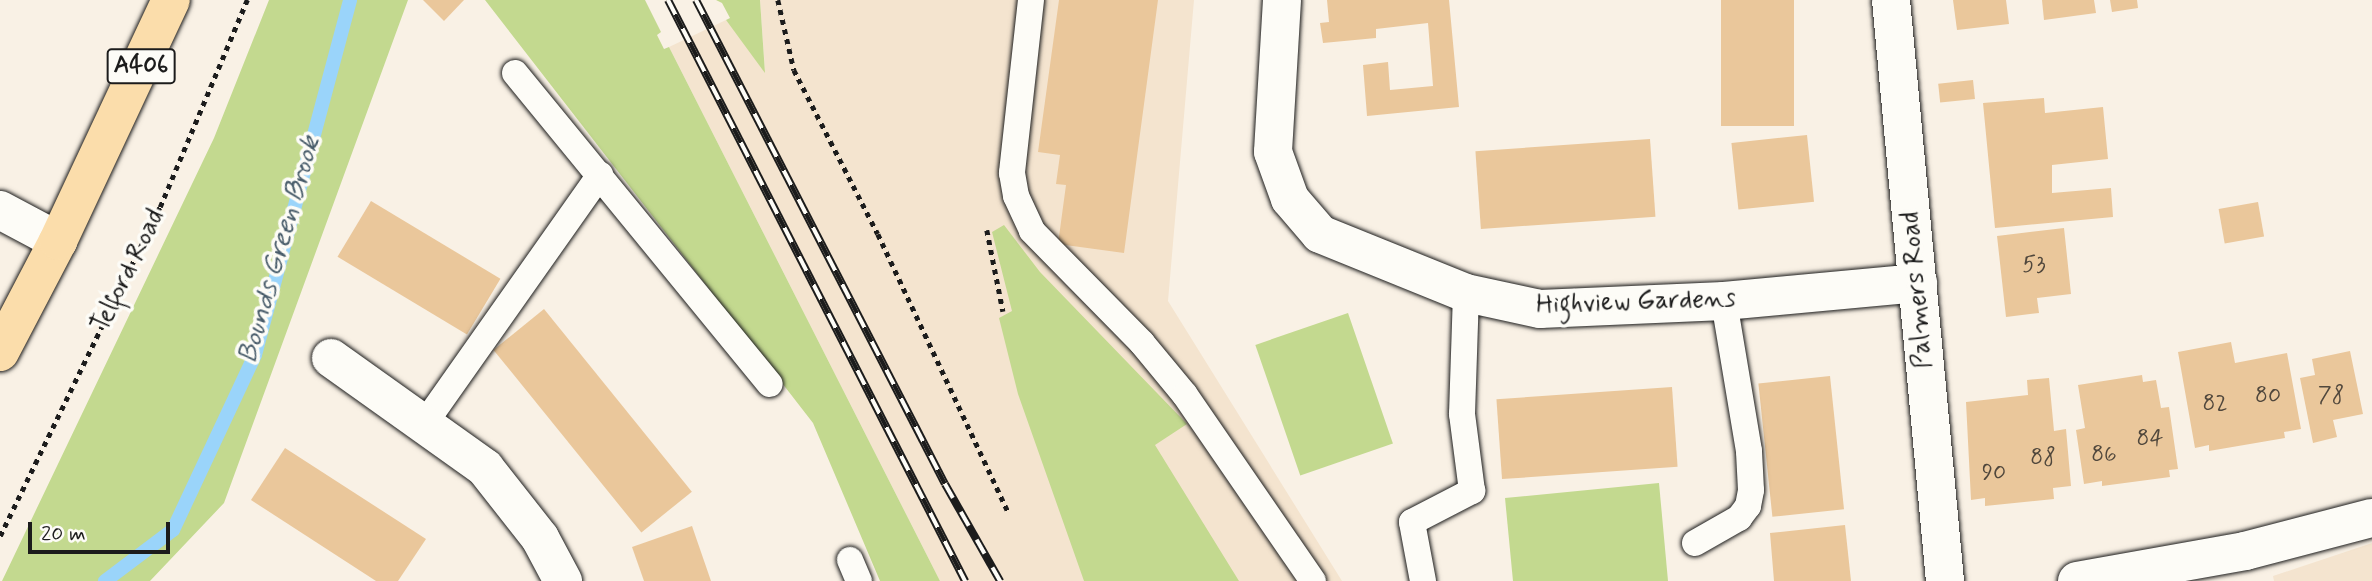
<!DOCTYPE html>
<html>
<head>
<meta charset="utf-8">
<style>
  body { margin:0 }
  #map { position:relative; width:2372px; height:581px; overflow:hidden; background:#f9f1e5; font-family:Mynerve,sans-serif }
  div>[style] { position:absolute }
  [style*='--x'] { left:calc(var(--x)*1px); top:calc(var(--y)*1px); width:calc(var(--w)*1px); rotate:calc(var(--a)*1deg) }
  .built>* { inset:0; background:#f4e4cf }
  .green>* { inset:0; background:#c3d98f; transform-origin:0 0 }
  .stream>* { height:14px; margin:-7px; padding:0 7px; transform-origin:7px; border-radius:7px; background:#9ad4fa }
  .building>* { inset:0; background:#eac79b; transform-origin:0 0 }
  .path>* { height:4.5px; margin-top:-2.25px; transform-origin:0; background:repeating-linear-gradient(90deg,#1c1c1c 0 5px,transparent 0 10px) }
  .roads { filter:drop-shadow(0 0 2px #1c1c1c) drop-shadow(0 0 2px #1c1c1c) }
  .service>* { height:26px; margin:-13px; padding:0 13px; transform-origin:13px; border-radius:13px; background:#fdfcf7 }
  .minor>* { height:38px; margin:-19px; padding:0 19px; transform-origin:19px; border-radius:19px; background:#fdfcf7 }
  .trunk>* { height:38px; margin:-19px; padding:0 19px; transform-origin:19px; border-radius:19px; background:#fbddab }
  .rail>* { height:8px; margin-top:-4px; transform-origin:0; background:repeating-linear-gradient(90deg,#fdfcf7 0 16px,#1c1c1c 0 32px); box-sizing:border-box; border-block:2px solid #1c1c1c }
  span { translate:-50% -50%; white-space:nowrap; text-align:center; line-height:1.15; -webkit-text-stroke:7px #fdfcf7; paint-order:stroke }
  .number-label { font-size:23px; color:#50473c }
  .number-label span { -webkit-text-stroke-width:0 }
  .shield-label span { padding:2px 5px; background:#fdfcf7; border:2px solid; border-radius:5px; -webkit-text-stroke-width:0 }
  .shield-label { font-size:24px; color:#1c1c1c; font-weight:700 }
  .street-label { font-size:26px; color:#1c1c1c }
  .water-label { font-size:28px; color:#485c6a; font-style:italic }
  .scale { position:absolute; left:28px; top:522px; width:142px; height:32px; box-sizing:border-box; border:4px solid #1c1c1c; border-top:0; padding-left:9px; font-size:21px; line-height:24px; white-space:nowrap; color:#1c1c1c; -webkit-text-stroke:5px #fdfcf7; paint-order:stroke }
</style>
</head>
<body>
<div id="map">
  <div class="built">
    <i style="clip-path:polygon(760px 0,1194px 0,1168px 301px,1342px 581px,940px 581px,669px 47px,726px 20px,765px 71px)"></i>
    <i style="clip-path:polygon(2372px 543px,2372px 581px,2274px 581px,2273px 576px)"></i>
  </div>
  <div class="green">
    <i style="clip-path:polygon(269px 0,408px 0,224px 503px,150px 581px,2px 581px,214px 138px)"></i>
    <i style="clip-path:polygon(485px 0,645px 0,661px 32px,657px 35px,664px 49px,669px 47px,940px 581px,880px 581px,813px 423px)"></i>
    <i style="clip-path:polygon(716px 0,760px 0,765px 73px,726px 20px,730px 18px,722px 3px)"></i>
    <i style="clip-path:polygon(1004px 225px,1040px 272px,1187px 424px,1155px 445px,1239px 581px,1084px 581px,1018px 394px,999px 318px,1012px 311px,992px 232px)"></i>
    <i style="left:1348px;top:313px;width:138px;height:98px;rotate:71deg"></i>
    <i style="clip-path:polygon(1659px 483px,1668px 581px,1513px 581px,1505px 498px)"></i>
  </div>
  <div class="stream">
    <i style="--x:105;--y:581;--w:85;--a:-36.9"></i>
    <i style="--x:173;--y:530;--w:193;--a:-64.9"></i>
    <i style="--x:255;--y:355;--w:367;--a:-75"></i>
  </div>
  <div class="building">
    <i style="clip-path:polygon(423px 0,464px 0,444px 21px)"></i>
    <i style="clip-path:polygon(1059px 0,1158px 0,1124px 253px,1058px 244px,1066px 185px,1056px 184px,1060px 155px,1038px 152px)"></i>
    <i style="clip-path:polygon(1327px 0,1449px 0,1459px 107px,1367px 116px,1363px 65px,1388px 62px,1390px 90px,1433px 86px,1428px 23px,1376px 29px,1376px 38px,1323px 43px,1320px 23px,1329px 22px)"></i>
    <i style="left:1721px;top:0;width:73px;height:126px"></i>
    <i style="clip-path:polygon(1953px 0,2006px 0,2009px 24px,1957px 30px)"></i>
    <i style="clip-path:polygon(2042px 0,2094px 0,2096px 13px,2044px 20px)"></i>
    <i style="clip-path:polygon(2110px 0,2137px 0,2138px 8px,2112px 12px)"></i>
    <i style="left:1973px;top:80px;width:19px;height:35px;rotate:84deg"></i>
    <i style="clip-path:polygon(2044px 98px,2045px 113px,2103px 107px,2108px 159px,2052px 165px,2052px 193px,2111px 188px,2113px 217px,1995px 228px,1983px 103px)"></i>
    <i style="left:1807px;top:135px;width:67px;height:76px;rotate:84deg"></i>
    <i style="left:1650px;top:139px;width:78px;height:175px;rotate:86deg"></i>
    <i style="left:371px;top:201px;width:151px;height:65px;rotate:31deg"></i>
    <i style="left:2258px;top:202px;width:35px;height:40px;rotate:80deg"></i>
    <i style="clip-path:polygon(2064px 228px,2071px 294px,2037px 298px,2039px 313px,2006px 317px,1997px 236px)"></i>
    <i style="left:544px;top:309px;width:235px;height:65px;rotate:51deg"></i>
    <i style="clip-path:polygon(2231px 342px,2235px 363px,2287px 353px,2301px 429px,2284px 432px,2285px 438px,2209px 451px,2209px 445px,2195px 448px,2178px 352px)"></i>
    <i style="clip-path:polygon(2350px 351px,2363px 414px,2333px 420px,2337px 437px,2313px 443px,2300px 378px,2315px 375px,2312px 359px)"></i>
    <i style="clip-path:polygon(2142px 375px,2143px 382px,2156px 380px,2161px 408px,2169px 407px,2178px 469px,2169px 470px,2170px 477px,2102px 486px,2102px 481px,2084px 484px,2076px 430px,2085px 428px,2078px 385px)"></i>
    <i style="left:1830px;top:376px;width:134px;height:72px;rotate:84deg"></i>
    <i style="clip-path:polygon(2049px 378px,2054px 431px,2066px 429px,2071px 486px,2053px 488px,2054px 499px,1985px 506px,1985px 498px,1971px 500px,1966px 402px,2028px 395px,2027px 380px)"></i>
    <i style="left:1672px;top:387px;width:80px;height:176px;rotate:86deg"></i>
    <i style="clip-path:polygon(285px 448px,426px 539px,398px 581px,376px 581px,251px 500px)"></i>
    <i style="clip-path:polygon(1845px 525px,1851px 581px,1774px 581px,1770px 533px)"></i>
    <i style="clip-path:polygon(692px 526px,711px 581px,644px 581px,632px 547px)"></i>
  </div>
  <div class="path">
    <i style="--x:778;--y:0;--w:72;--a:77.1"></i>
    <i style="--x:794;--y:70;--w:184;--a:62.9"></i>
    <i style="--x:878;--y:234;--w:309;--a:64.9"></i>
    <i style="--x:987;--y:230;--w:83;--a:78.8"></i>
    <i style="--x:0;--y:536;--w:366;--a:-64.1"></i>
    <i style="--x:160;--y:207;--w:225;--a:-67.2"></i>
  </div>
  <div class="roads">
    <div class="service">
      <i style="--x:1031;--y:0;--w:174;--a:96.3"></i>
      <i style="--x:1012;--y:173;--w:23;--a:80"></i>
      <i style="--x:1016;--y:196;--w:38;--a:65"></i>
      <i style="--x:1032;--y:231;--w:157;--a:45.5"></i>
      <i style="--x:1142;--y:343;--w:67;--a:50.4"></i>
      <i style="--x:1185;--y:395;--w:226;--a:55.5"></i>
      <i style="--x:515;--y:73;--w:402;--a:50.7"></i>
      <i style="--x:425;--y:423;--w:304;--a:-54.8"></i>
      <i style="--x:1695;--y:543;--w:51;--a:-29.6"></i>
      <i style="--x:1739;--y:518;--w:15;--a:-53"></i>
      <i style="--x:1748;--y:506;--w:16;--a:-79"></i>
      <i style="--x:1751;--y:490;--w:39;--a:-93"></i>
      <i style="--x:1749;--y:451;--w:152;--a:-99.5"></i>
      <i style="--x:850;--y:560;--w:23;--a:67"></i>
      <i style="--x:1423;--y:581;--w:60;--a:-100.6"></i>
      <i style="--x:1412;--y:522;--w:68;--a:-27.3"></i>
      <i style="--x:1472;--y:491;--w:78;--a:-97.4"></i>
      <i style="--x:1462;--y:414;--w:121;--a:-88.1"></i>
    </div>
    <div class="minor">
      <i style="--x:1282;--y:0;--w:152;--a:93.4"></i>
      <i style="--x:1273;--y:152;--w:50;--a:70.1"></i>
      <i style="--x:1290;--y:199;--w:46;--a:49.4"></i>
      <i style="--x:1320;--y:234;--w:157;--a:22"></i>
      <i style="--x:1466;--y:293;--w:76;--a:12.2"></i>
      <i style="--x:1540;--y:309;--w:184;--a:-2.5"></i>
      <i style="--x:1724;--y:301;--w:195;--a:-5.3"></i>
      <i style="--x:1891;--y:0;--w:584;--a:84.69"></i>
      <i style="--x:0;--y:210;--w:66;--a:28.1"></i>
      <i style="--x:331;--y:358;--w:189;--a:35.5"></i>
      <i style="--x:485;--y:468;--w:89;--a:51.8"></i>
      <i style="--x:540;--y:538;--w:49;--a:61.9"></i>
      <i style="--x:2077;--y:581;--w:171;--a:-10.1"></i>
      <i style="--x:2245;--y:551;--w:131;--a:-14.6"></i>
    </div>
    <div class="trunk">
      <i style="--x:0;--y:352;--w:125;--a:-62.4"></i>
      <i style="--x:58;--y:241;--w:266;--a:-64.9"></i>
    </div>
  </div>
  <div class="rail">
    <i style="--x:668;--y:0;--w:653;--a:62.92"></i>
    <i style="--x:696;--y:0;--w:544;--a:62.78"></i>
    <i style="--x:945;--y:484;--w:112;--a:60.4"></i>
  </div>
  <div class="number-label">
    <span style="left:2034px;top:265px">53</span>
    <span style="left:2268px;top:396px">80</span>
    <span style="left:2331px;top:396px">78</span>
    <span style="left:2215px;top:404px">82</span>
    <span style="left:2150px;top:439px">84</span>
    <span style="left:2104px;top:455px">86</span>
    <span style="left:2043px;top:458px">88</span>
    <span style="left:1994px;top:473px">90</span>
  </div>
  <div class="shield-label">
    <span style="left:141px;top:66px">A406</span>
  </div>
  <div class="street-label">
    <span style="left:129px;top:271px;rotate:-64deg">Telford Road</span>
    <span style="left:1918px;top:290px;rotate:-95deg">Palmers Road</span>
    <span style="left:1636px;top:303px;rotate:-2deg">Highview Gardens</span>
  </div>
  <div class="water-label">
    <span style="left:280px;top:250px;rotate:-74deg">Bounds Green Brook</span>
  </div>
  <div class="scale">20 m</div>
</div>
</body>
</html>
